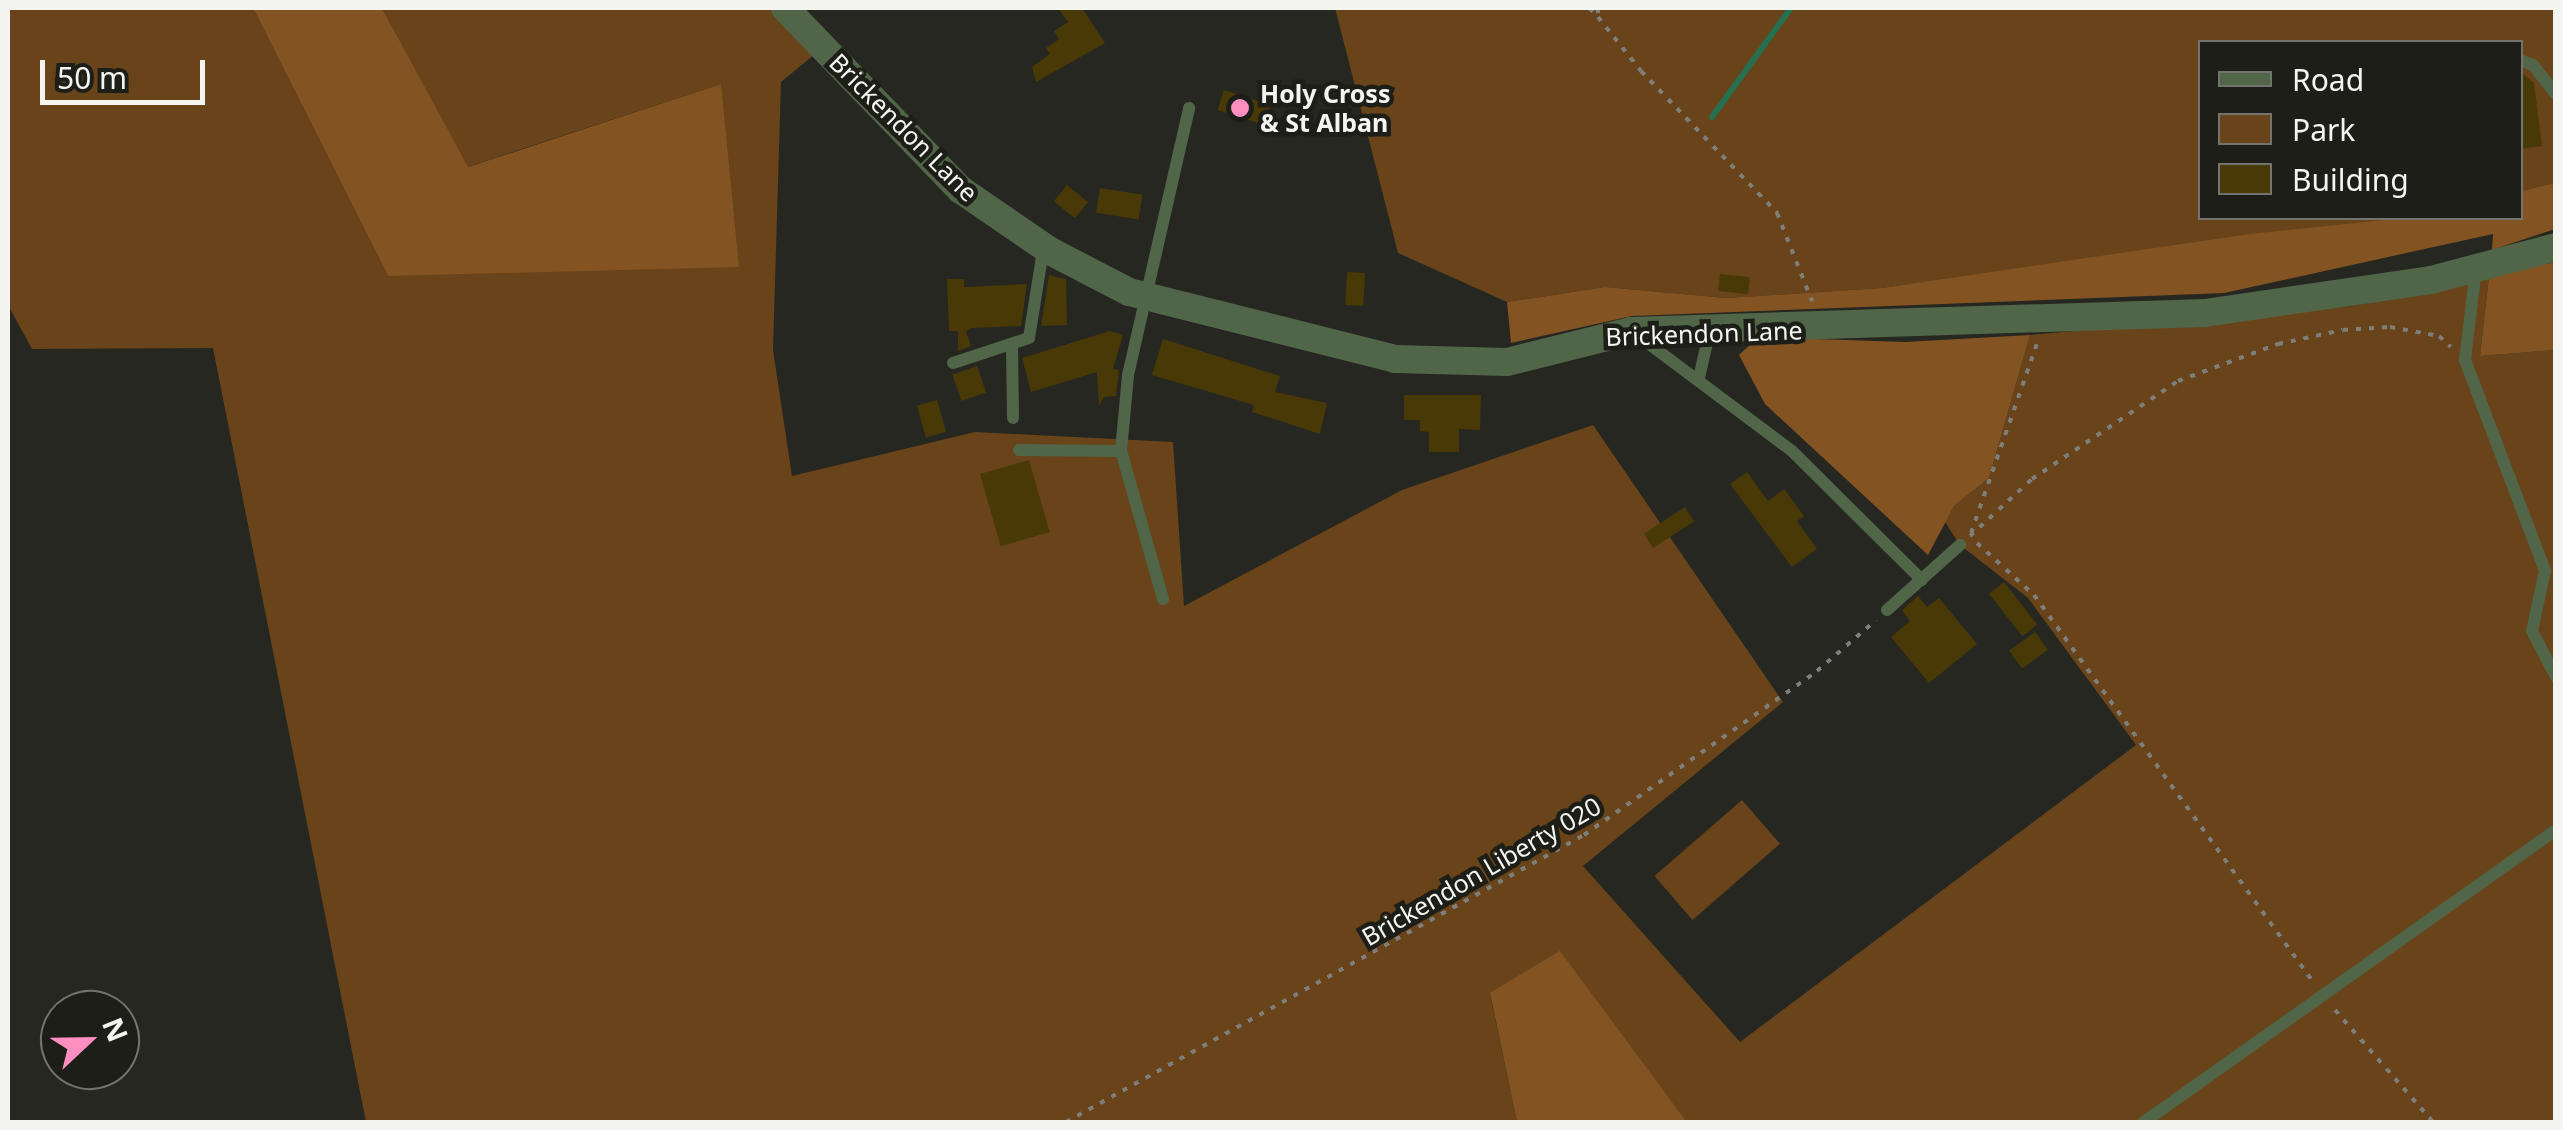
<!DOCTYPE html>
<html>
<head>
<meta charset="utf-8">
<style>
  body { margin:0 }
  #map { position:relative; width:2563px; height:1130px; overflow:hidden; background:#262721; font-family:"Noto Sans",sans-serif }
  div>[style] { position:absolute }
  [style*='--x'] { left:calc(var(--x)*1px); top:calc(var(--y)*1px); width:calc(var(--w)*1px); rotate:calc(var(--a)*1deg) }
  .green>* { inset:0; background:#694319; transform-origin:0 0 }
  .forest>* { inset:0; background:#835422 }
  .stream>* { height:6px; margin:-3px; padding:0 3px; transform-origin:3px; border-radius:3px; background:#266f4f }
  .building>* { inset:0; background:#493907; transform-origin:0 0 }
  .path>* { height:4px; margin-top:-2px; transform-origin:0; background:repeating-linear-gradient(90deg,#7e7f7a 0 5px,transparent 0 13px) }
  .service>* { height:12px; margin:-6px; padding:0 6px; transform-origin:6px; border-radius:6px; background:#516549 }
  .tertiary>* { height:28px; margin:-14px; padding:0 14px; transform-origin:14px; border-radius:14px; background:#516549 }
  .dots>* { width:28px; height:28px; translate:-50% -50%; box-sizing:border-box; border:5px solid #1d1e17; border-radius:50% }
  span { translate:-50% -50%; white-space:nowrap; text-align:center; line-height:1.15; -webkit-text-stroke:9px #1d1e17; paint-order:stroke }
  .poi-label { font-size:25px; color:#f4f4f0; font-weight:700 }
  .left { translate:0 -50%; text-align:left }
  .street-label { font-size:25px; color:#f4f4f0 }
  .frame { position:absolute; inset:0; border:10px solid #f4f4f0; pointer-events:none }
  .legend { position:absolute; left:2198px; top:40px; width:325px; height:180px; box-sizing:border-box; background:#1d1e17; border:2px solid #73746e; margin:0; padding:12px 18px; list-style:none; font-size:30px; color:#f4f4f0 }
  .legend li { display:flex; align-items:center; gap:20px; height:50px }
  .legend b { width:50px; border:2px solid #73746e }
  .north { position:absolute; left:40px; top:990px; width:100px; height:100px; box-sizing:border-box; background:#1d1e17; border:2px solid #73746e; border-radius:50%; rotate:68deg; font-size:28px; font-weight:700; line-height:40px; text-align:center; color:#f4f4f0 }
  .north::after { content:''; display:block; margin:auto; width:35px; height:45px; background:#fd8ec0; clip-path:polygon(50% 0,100% 100%,50% 72%,0 100%) }
  .scale { position:absolute; left:40px; top:60px; width:165px; height:45px; box-sizing:border-box; border:5px solid #f4f4f0; border-top:0; padding-left:12px; font-size:30px; line-height:35px; white-space:nowrap; color:#f4f4f0; -webkit-text-stroke:8px #1d1e17; paint-order:stroke }
</style>
</head>
<body>
<div id="map">
  <div class="green">
    <i style="clip-path:polygon(8px 8px,253px 8px,388px 276px,721px 84px,467px 167px,382px 8px,774px 8px,815px 54px,781px 82px,773px 350px,792px 476px,975px 432px,1173px 442px,1184px 606px,1402px 490px,1593px 425px,1783px 702px,1583px 866px,1740px 1042px,2136px 745px,2028px 598px,1960px 545px,1945px 522px,1954px 506px,1989px 478px,2030px 335px,2351px 306px,2489px 276px,2480px 356px,2555px 350px,2555px 1122px,1687px 1122px,1559px 951px,1490px 994px,1517px 1122px,366px 1122px,213px 348px,32px 349px,8px 305px)"></i>
    <i style="clip-path:polygon(1335px 8px,2555px 8px,2555px 183px,2521px 191px,2520px 42px,2200px 42px,2200px 218px,2404px 218px,1882px 288px,1726px 298px,1605px 287px,1507px 302px,1398px 253px)"></i>
    <i style="left:1742px;top:800px;width:58px;height:116px;rotate:49deg"></i>
  </div>
  <div class="forest">
    <i style="clip-path:polygon(253px 8px,382px 8px,468px 167px,721px 84px,739px 267px,388px 276px)"></i>
    <i style="clip-path:polygon(2555px 183px,2555px 229px,2492px 250px,2493px 234px,2224px 293px,1632px 316px,1511px 343px,1507px 302px,1605px 287px,1726px 298px,1882px 288px,2250px 234px,2404px 218px,2520px 218px,2521px 191px)"></i>
    <i style="clip-path:polygon(2555px 262px,2555px 350px,2480px 356px,2489px 276px)"></i>
    <i style="clip-path:polygon(2030px 335px,1989px 478px,1954px 506px,1928px 555px,1765px 404px,1739px 355px,1758px 337px,1905px 342px)"></i>
    <i style="clip-path:polygon(1559px 951px,1560px 951px,1687px 1122px,1517px 1122px,1490px 993px)"></i>
  </div>
  <div class="stream">
    <i style="--x:1712;--y:117;--w:135;--a:-54.1"></i>
  </div>
  <div class="building">
    <i style="clip-path:polygon(1058px 8px,1082px 8px,1105px 43px,1036px 82px,1032px 67px,1050px 54px,1046px 48px,1059px 39px,1054px 31px,1068px 22px)"></i>
    <i style="clip-path:polygon(2520px 71px,2534px 83px,2542px 146px,2520px 149px)"></i>
    <i style="left:1224px;top:90px;width:49px;height:21px;rotate:18deg"></i>
    <i style="left:1067px;top:185px;width:27px;height:21px;rotate:39deg"></i>
    <i style="left:1100px;top:188px;width:43px;height:25px;rotate:9deg"></i>
    <i style="left:1347px;top:272px;width:18px;height:33px;rotate:3deg"></i>
    <i style="left:1720px;top:274px;width:30px;height:17px;rotate:6deg"></i>
    <i style="clip-path:polygon(1049px 275px,1066px 279px,1067px 325px,1041px 326px)"></i>
    <i style="clip-path:polygon(947px 279px,964px 279px,964px 287px,1027px 284px,1021px 326px,972px 328px,966px 331px,971px 346px,958px 351px,958px 331px,949px 331px)"></i>
    <i style="clip-path:polygon(1110px 331px,1123px 335px,1113px 369px,1119px 370px,1116px 396px,1104px 397px,1099px 406px,1097px 372px,1031px 392px,1022px 358px)"></i>
    <i style="clip-path:polygon(1163px 339px,1280px 376px,1275px 392px,1327px 403px,1320px 434px,1252px 412px,1254px 405px,1152px 375px)"></i>
    <i style="left:977px;top:366px;width:28px;height:26px;rotate:71deg"></i>
    <i style="clip-path:polygon(1404px 395px,1481px 395px,1480px 430px,1459px 429px,1459px 452px,1429px 452px,1429px 432px,1420px 431px,1420px 420px,1404px 420px)"></i>
    <i style="left:937px;top:400px;width:33px;height:21px;rotate:74deg"></i>
    <i style="left:1029px;top:460px;width:75px;height:51px;rotate:74deg"></i>
    <i style="clip-path:polygon(1747px 472px,1768px 501px,1784px 489px,1804px 516px,1797px 521px,1817px 549px,1792px 567px,1730px 484px)"></i>
    <i style="left:1685px;top:507px;width:17px;height:49px;rotate:57deg"></i>
    <i style="left:2004px;top:582px;width:54px;height:19px;rotate:52deg"></i>
    <i style="clip-path:polygon(1918px 596px,1927px 607px,1939px 598px,1977px 644px,1929px 683px,1891px 637px,1910px 621px,1902px 610px)"></i>
    <i style="left:2035px;top:632px;width:22px;height:32px;rotate:54deg"></i>
  </div>
  <div class="path">
    <i style="--x:1589;--y:8;--w:13;--a:45"></i>
    <i style="--x:1598;--y:8;--w:9;--a:90"></i>
    <i style="--x:1598;--y:17;--w:69;--a:51.5"></i>
    <i style="--x:1641;--y:71;--w:197;--a:46.2"></i>
    <i style="--x:1777;--y:213;--w:95;--a:68.3"></i>
    <i style="--x:1971;--y:533;--w:200;--a:-70.8"></i>
    <i style="--x:1970;--y:536;--w:84;--a:-42.6"></i>
    <i style="--x:2032;--y:479;--w:176;--a:-33.9"></i>
    <i style="--x:2178;--y:381;--w:107;--a:-20.3"></i>
    <i style="--x:2278;--y:344;--w:66;--a:-12.2"></i>
    <i style="--x:2343;--y:330;--w:47;--a:-3.7"></i>
    <i style="--x:2390;--y:327;--w:50;--a:10.4"></i>
    <i style="--x:2439;--y:336;--w:16;--a:43"></i>
    <i style="--x:1977;--y:543;--w:77;--a:42.4"></i>
    <i style="--x:2034;--y:595;--w:478;--a:54.2"></i>
    <i style="--x:2335;--y:1010;--w:149;--a:48.8"></i>
    <i style="--x:1066;--y:1122;--w:592;--a:-28.99"></i>
    <i style="--x:1584;--y:835;--w:285;--a:-35.1"></i>
    <i style="--x:1817;--y:671;--w:78;--a:-40.8"></i>
  </div>
  <div class="service">
    <i style="--x:2520;--y:60;--w:14;--a:21"></i>
    <i style="--x:2533;--y:65;--w:37;--a:52"></i>
    <i style="--x:2476;--y:269;--w:92;--a:96.9"></i>
    <i style="--x:2465;--y:360;--w:226;--a:69.2"></i>
    <i style="--x:2545;--y:571;--w:61;--a:102.2"></i>
    <i style="--x:2532;--y:631;--w:52;--a:62.4"></i>
    <i style="--x:1637;--y:335;--w:194;--a:36.8"></i>
    <i style="--x:1792;--y:451;--w:183;--a:44.8"></i>
    <i style="--x:1012;--y:345;--w:73;--a:89.2"></i>
    <i style="--x:953;--y:363;--w:80;--a:-18.2"></i>
    <i style="--x:1029;--y:338;--w:82;--a:-80.9"></i>
    <i style="--x:1042;--y:257;--w:10;--a:-37"></i>
    <i style="--x:1699;--y:378;--w:50;--a:-77.3"></i>
    <i style="--x:1019;--y:450;--w:102;--a:0.6"></i>
    <i style="--x:1163;--y:599;--w:154;--a:-105.8"></i>
    <i style="--x:1121;--y:451;--w:76;--a:-84.7"></i>
    <i style="--x:1128;--y:375;--w:274;--a:-77.1"></i>
    <i style="--x:1887;--y:610;--w:98;--a:-41.7"></i>
    <i style="--x:2144;--y:1122;--w:505;--a:-35.33"></i>
  </div>
  <div class="tertiary">
    <i style="--x:785;--y:8;--w:253;--a:46"></i>
    <i style="--x:961;--y:190;--w:108;--a:34.4"></i>
    <i style="--x:1050;--y:251;--w:89;--a:27.4"></i>
    <i style="--x:1129;--y:292;--w:274;--a:14.1"></i>
    <i style="--x:1395;--y:359;--w:112;--a:1.5"></i>
    <i style="--x:1507;--y:362;--w:128;--a:-14"></i>
    <i style="--x:1631;--y:331;--w:574;--a:-1.8"></i>
    <i style="--x:2205;--y:313;--w:228;--a:-8.3"></i>
    <i style="--x:2431;--y:280;--w:129;--a:-14.8"></i>
  </div>
  <div class="dots">
    <i style="left:1240px;top:108px;background:#fd8ec0"></i>
  </div>
  <div class="poi-label">
    <span class="left" style="left:1260px;top:108px">Holy Cross<br>&amp; St Alban</span>
  </div>
  <div class="street-label">
    <span style="left:904px;top:127px;rotate:45deg">Brickendon Lane</span>
    <span style="left:1704px;top:333px;rotate:-2deg">Brickendon Lane</span>
    <span style="left:1481px;top:871px;rotate:-30deg">Brickendon Liberty 020</span>
  </div>
  <div class="frame"></div>
  <ul class="legend">
  <li><b style="height:12px;background:#516549"></b>Road</li>
  <li><b style="height:28px;background:#694319"></b>Park</li>
  <li><b style="height:28px;background:#493907"></b>Building</li>
  </ul>
  <div class="north">N</div>
  <div class="scale">50 m</div>
</div>
</body>
</html>
